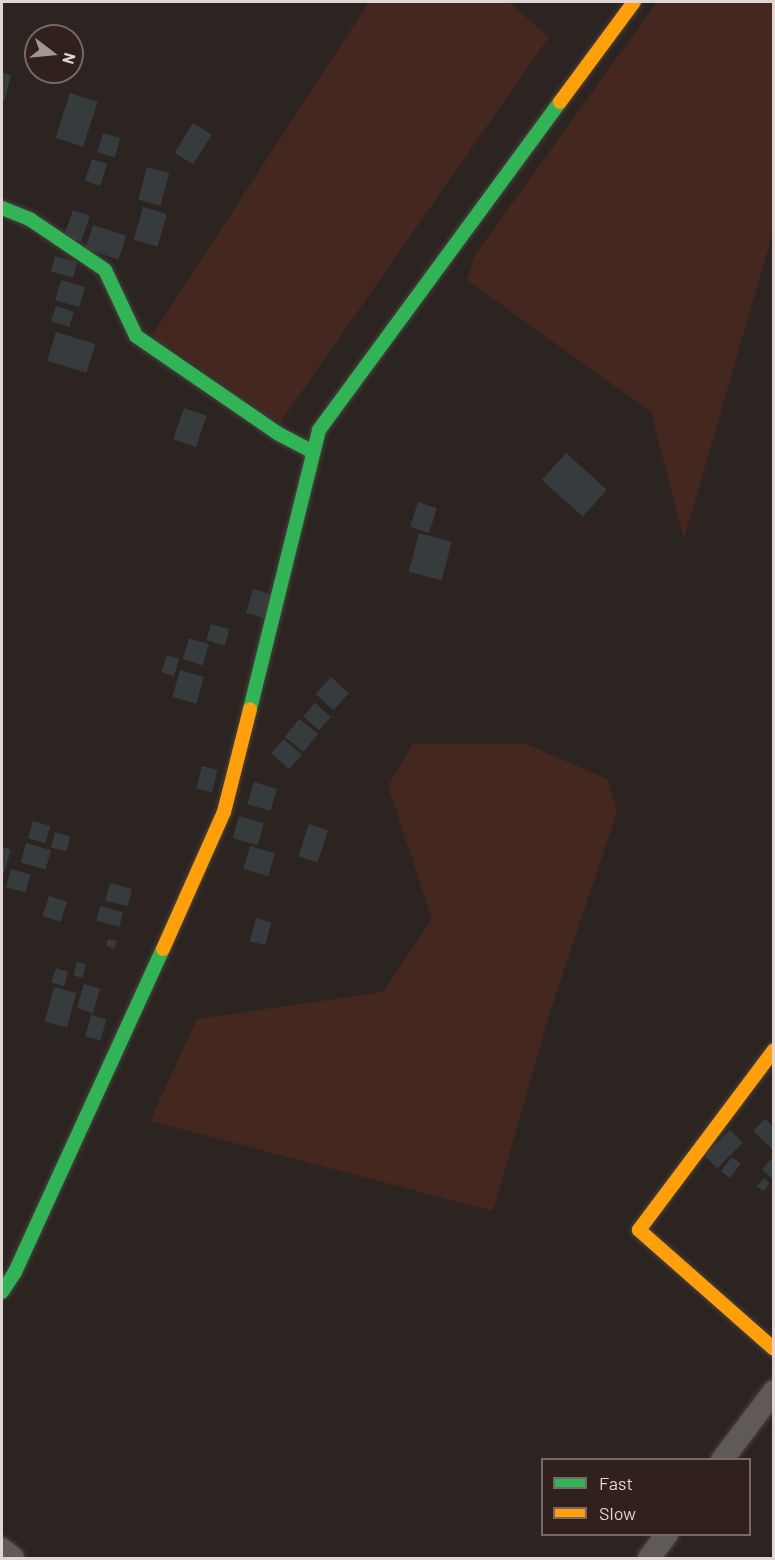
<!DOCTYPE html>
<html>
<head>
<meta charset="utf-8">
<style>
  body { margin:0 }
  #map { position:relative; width:775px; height:1560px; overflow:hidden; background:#2c2421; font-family:Barlow,sans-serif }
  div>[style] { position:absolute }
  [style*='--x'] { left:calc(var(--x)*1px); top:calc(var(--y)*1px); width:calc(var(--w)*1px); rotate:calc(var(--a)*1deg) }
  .green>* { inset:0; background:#44271f }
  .building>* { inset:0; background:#363c3d; transform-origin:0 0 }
  .roads { filter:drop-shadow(0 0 2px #48423f) drop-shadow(0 0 2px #48423f) }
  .street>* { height:22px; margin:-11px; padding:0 11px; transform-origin:11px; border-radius:11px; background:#5f5957 }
  .fast>* { height:14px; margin:-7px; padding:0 7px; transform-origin:7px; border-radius:7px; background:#30b455 }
  .slow>* { height:14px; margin:-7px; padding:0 7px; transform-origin:7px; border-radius:7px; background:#ff9f0a }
  span { translate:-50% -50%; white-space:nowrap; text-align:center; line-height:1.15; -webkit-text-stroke:5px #30211d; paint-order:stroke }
  .frame { position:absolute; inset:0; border:3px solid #dfd5d2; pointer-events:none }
  .legend { position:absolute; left:541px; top:1458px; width:210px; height:78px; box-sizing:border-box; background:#30211d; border:2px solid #766965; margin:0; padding:8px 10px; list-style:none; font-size:18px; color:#dfd5d2 }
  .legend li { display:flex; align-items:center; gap:12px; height:30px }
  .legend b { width:30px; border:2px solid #766965 }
  .north { position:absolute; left:24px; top:24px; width:60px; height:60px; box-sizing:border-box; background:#30211d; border:2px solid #766965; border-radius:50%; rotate:106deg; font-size:16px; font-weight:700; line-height:24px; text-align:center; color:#dfd5d2 }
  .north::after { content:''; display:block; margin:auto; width:21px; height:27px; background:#a09794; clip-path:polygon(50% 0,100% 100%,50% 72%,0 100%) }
</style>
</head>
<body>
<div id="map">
  <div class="green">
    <i style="clip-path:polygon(369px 2px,509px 2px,549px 37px,280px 423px,152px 335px)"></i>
    <i style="clip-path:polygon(657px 2px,774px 2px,773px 232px,684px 539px,651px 412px,467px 280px,475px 255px)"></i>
    <i style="clip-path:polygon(413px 744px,526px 744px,607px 779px,617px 812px,550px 1012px,493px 1211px,150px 1121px,197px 1019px,383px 992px,432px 919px,388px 786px)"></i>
  </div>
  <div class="building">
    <i style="clip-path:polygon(2px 72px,11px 75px,4px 102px,2px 101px)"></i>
    <i style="left:70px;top:93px;width:29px;height:47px;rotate:18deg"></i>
    <i style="left:193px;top:123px;width:22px;height:35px;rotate:32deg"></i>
    <i style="left:103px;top:133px;width:18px;height:20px;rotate:16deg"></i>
    <i style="left:92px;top:159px;width:16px;height:23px;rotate:18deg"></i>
    <i style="left:147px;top:167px;width:23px;height:34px;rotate:15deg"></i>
    <i style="left:143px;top:207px;width:25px;height:34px;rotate:16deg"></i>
    <i style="left:73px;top:210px;width:18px;height:27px;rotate:19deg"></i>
    <i style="left:93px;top:225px;width:35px;height:25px;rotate:18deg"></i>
    <i style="left:55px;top:256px;width:23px;height:16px;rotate:15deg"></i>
    <i style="left:61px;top:280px;width:25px;height:21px;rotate:16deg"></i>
    <i style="left:56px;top:306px;width:19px;height:16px;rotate:18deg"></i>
    <i style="left:56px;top:332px;width:41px;height:30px;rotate:17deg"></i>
    <i style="left:184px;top:408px;width:24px;height:33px;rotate:19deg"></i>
    <i style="left:566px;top:453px;width:55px;height:36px;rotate:42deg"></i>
    <i style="left:418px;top:502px;width:20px;height:26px;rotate:18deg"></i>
    <i style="left:419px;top:533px;width:34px;height:40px;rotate:15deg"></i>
    <i style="left:253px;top:589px;width:22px;height:25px;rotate:16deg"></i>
    <i style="left:211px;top:624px;width:19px;height:17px;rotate:16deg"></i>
    <i style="left:189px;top:638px;width:21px;height:22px;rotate:17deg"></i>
    <i style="left:167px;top:655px;width:13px;height:18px;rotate:18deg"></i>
    <i style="left:180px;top:670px;width:25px;height:28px;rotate:16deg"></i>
    <i style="left:331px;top:677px;width:24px;height:23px;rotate:42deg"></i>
    <i style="left:315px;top:703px;width:21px;height:18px;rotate:41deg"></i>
    <i style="left:299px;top:719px;width:24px;height:23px;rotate:38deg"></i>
    <i style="left:284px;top:739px;width:24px;height:19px;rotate:42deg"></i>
    <i style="left:202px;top:766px;width:16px;height:23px;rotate:14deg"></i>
    <i style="left:254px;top:782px;width:24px;height:23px;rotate:17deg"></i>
    <i style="left:239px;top:816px;width:26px;height:23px;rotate:16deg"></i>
    <i style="left:33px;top:821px;width:18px;height:18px;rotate:16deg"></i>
    <i style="left:309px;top:824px;width:20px;height:34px;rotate:18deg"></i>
    <i style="left:55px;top:832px;width:16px;height:16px;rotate:15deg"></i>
    <i style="left:26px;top:843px;width:26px;height:20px;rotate:16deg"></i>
    <i style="left:250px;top:846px;width:26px;height:24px;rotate:16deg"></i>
    <i style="clip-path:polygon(2px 847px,11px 850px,2px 879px)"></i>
    <i style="left:11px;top:869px;width:20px;height:19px;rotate:15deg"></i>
    <i style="left:110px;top:883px;width:23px;height:18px;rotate:15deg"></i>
    <i style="left:49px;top:896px;width:19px;height:21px;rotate:18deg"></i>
    <i style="left:100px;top:906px;width:24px;height:15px;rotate:15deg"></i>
    <i style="left:256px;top:918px;width:16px;height:24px;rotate:15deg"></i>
    <i style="clip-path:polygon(108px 939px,117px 941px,114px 949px,106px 946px)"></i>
    <i style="left:77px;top:962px;width:9px;height:14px;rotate:13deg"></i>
    <i style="left:56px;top:968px;width:13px;height:15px;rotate:18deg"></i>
    <i style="left:84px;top:984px;width:17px;height:25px;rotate:17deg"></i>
    <i style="left:54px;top:987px;width:23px;height:36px;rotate:15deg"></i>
    <i style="left:91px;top:1015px;width:16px;height:22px;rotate:15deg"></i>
    <i style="clip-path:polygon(765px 1119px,774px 1127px,774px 1151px,753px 1131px)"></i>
    <i style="left:730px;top:1130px;width:18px;height:36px;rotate:45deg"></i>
    <i style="left:732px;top:1157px;width:11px;height:18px;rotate:38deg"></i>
    <i style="clip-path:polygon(771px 1159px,774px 1161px,774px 1180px,762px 1170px)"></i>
    <i style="left:764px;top:1178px;width:8px;height:11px;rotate:40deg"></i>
  </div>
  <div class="roads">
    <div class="street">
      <i style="--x:722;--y:1460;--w:86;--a:-53"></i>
      <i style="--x:2;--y:1549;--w:14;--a:39"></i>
      <i style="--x:649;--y:1558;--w:30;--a:-53"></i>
    </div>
    <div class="fast">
      <i style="--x:2;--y:208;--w:31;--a:22"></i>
      <i style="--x:31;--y:220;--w:89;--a:34"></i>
      <i style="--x:105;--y:270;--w:73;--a:64.8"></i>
      <i style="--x:136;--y:336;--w:171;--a:34.5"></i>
      <i style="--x:277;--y:433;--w:41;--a:27.8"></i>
      <i style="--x:250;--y:709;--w:287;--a:-76.1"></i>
      <i style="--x:319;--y:430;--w:407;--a:-53.7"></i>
      <i style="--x:2;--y:1292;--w:24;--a:-57"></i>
      <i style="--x:15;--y:1272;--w:355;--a:-65.4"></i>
    </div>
    <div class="slow">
      <i style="--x:560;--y:102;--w:124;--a:-53.5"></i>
      <i style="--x:163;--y:949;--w:150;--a:-66"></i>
      <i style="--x:224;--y:812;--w:106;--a:-75.8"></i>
      <i style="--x:774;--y:1050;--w:225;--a:126.9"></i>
      <i style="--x:639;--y:1230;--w:180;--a:41.4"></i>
    </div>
  </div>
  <div class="frame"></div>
  <ul class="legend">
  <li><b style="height:8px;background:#30b455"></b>Fast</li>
  <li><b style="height:8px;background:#ff9f0a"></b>Slow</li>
  </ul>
  <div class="north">N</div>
</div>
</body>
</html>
